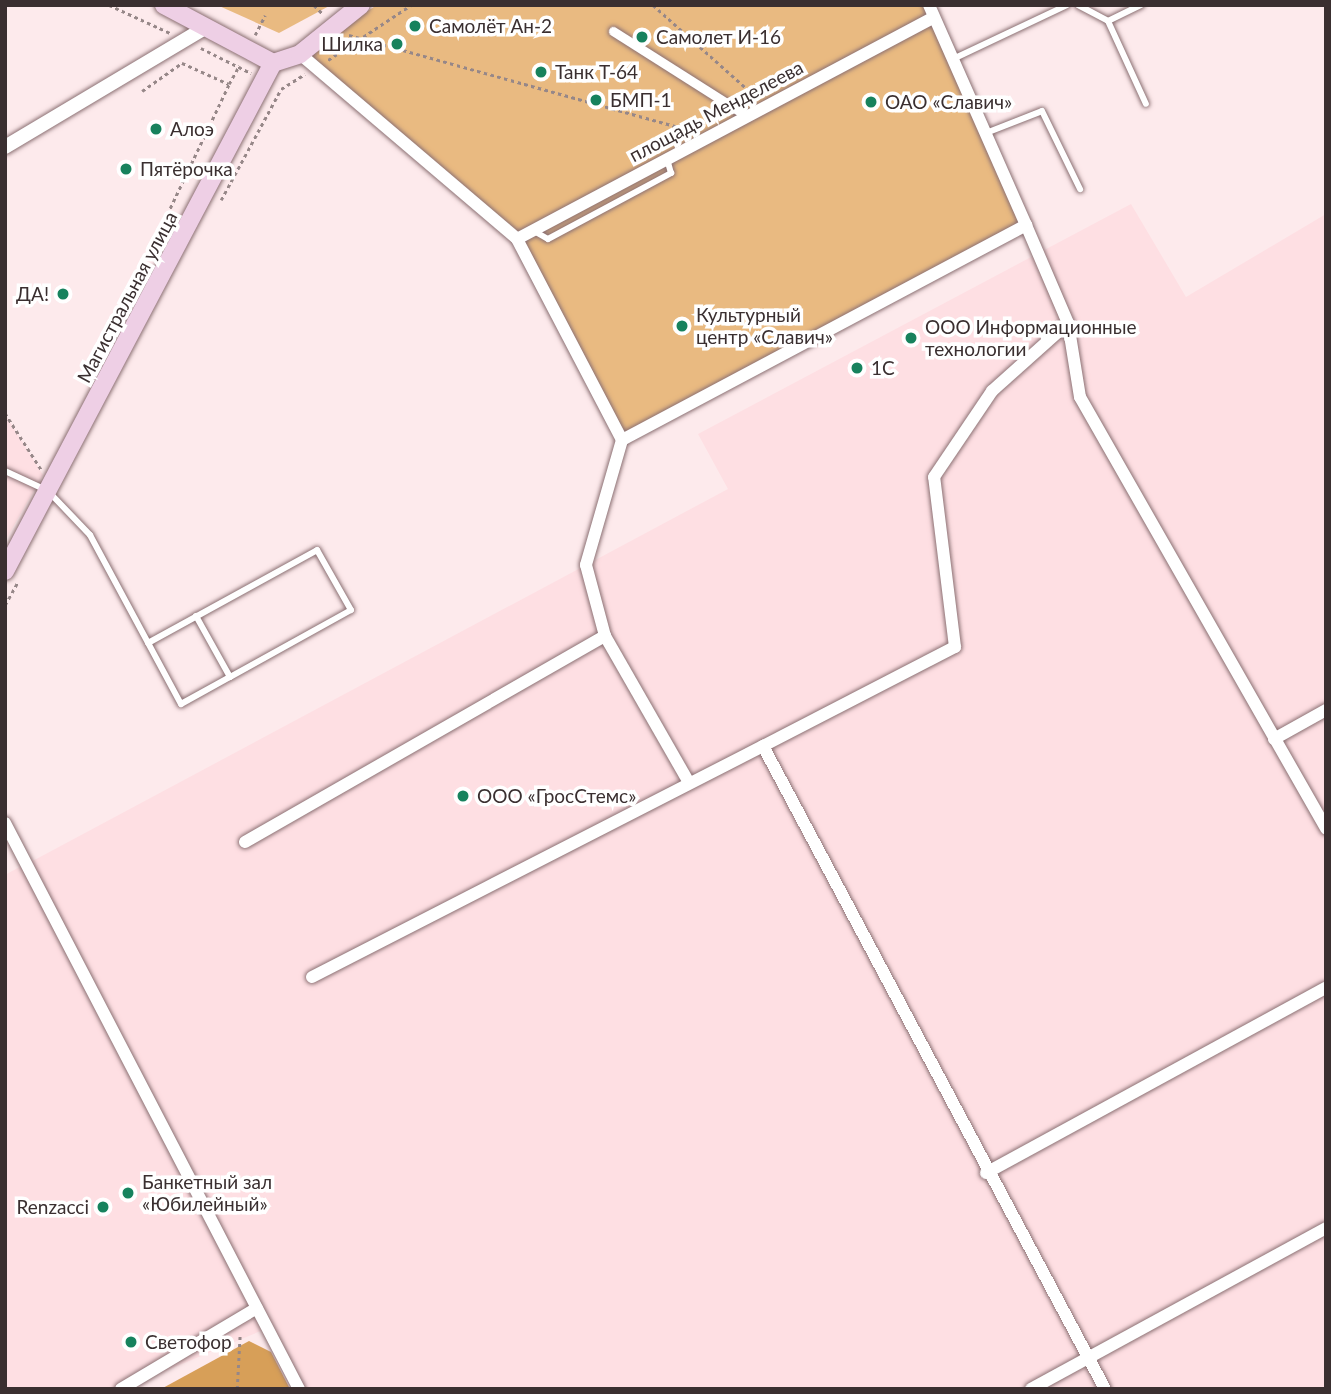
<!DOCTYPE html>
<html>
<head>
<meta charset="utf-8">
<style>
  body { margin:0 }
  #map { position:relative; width:1331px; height:1394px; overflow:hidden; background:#fdeaec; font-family:Lato,sans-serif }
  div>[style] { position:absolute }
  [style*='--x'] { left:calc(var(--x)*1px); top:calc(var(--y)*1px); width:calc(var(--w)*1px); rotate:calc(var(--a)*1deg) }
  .built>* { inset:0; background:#fedfe3 }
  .green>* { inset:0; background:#e9ba81 }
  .forest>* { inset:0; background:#d79f58 }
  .path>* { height:2.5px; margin-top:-1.25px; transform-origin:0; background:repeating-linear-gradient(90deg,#968788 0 3.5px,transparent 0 7px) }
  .roads { filter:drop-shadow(0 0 2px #8b7073) drop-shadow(0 0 2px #8b7073) }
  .service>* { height:6px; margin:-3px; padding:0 3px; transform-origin:3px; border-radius:3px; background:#fff }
  .pedestrian>* { height:9px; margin:-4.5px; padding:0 4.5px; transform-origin:4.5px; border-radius:4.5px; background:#fff }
  .minor>* { height:12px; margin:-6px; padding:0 6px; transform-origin:6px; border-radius:6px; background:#fff }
  .tertiary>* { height:14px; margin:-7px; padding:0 7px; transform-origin:7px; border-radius:7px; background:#fff }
  .secondary>* { height:18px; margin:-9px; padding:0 9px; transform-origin:9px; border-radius:9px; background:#eecfe5 }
  .dots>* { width:19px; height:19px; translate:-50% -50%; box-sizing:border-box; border:4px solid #fff; border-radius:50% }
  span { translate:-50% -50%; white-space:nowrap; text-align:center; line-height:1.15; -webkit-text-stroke:7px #fff; paint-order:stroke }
  .poi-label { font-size:19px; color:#3a2f30 }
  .left { translate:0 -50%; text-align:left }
  .right { translate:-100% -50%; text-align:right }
  .street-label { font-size:19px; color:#3a2f30 }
  .frame { position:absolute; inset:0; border:7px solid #3a2f30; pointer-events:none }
</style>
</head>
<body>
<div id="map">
  <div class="built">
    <i style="clip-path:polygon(1131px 204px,1186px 297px,1326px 214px,1326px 1389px,302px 1389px,27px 864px,728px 489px,698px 434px)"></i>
    <i style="clip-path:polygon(5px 414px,43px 475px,5px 541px)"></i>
    <i style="clip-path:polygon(25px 864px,268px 1328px,122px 1389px,5px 1389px,5px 875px)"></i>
  </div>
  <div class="green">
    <i style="clip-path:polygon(217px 5px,331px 5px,279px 33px)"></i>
    <i style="clip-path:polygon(377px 5px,929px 5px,1026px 225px,622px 440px,517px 238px,301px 54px)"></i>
  </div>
  <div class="forest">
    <i style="clip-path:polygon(249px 1341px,271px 1352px,290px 1389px,161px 1389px)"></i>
  </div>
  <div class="path">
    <i style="--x:109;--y:5;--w:67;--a:24.7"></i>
    <i style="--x:314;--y:5;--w:14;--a:45"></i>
    <i style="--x:653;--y:5;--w:137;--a:41.7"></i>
    <i style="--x:255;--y:35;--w:22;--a:-63"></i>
    <i style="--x:349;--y:35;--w:356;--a:15.6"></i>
    <i style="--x:201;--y:48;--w:56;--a:26.6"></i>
    <i style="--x:328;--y:60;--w:100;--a:-33.5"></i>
    <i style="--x:142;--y:91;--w:49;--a:-35"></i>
    <i style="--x:182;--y:63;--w:51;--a:24.1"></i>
    <i style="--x:229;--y:84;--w:21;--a:-61"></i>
    <i style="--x:221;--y:200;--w:126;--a:-61.6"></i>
    <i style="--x:281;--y:89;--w:28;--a:-32"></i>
    <i style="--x:116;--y:322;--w:263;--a:-64.6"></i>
    <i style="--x:5;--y:413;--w:67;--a:57.3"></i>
    <i style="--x:5;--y:605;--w:25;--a:-61"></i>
    <i style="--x:237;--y:1389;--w:56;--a:-86.9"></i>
  </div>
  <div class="roads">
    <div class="service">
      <i style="--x:1078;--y:5;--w:34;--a:28"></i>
      <i style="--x:1108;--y:21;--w:37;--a:-26"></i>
      <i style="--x:1108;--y:21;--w:91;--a:65.4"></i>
      <i style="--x:953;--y:59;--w:126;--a:-25.3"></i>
      <i style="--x:986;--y:133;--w:60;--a:-21.4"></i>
      <i style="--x:1042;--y:111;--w:87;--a:64"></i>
      <i style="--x:534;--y:231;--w:16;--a:30"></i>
      <i style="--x:548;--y:239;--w:140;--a:-28.2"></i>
      <i style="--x:671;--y:173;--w:15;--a:-106"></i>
      <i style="--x:5;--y:471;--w:47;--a:24.9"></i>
      <i style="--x:48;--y:491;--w:61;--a:46.3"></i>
      <i style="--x:90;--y:535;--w:192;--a:61.7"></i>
      <i style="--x:181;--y:704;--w:56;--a:-28.9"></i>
      <i style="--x:230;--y:677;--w:70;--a:-119.1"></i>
      <i style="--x:148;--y:643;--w:193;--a:-28.8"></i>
      <i style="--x:317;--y:550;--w:69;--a:60.5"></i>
      <i style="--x:351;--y:610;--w:138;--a:151"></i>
    </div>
    <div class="pedestrian">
      <i style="--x:613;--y:31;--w:159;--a:32.4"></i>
    </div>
    <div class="minor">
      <i style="--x:300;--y:54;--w:285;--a:40.4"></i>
      <i style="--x:517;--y:239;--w:227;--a:62.4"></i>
      <i style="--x:622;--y:440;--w:458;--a:-28"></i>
      <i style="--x:1026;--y:225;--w:240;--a:-113.8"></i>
      <i style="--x:1026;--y:225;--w:107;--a:66.8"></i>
      <i style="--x:1068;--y:323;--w:75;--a:80.8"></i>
      <i style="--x:1080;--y:397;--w:497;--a:60.3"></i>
      <i style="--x:517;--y:239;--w:472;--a:-28"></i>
      <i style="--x:622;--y:440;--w:130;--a:106.1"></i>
      <i style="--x:586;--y:565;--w:73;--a:75"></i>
      <i style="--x:605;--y:636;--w:165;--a:60.2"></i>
      <i style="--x:1274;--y:739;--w:60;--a:-29.1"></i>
      <i style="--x:763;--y:746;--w:216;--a:-27.3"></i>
      <i style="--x:955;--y:647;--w:171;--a:-97"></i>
      <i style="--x:934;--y:477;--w:104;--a:-56"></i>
      <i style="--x:992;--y:391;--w:102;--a:-41.8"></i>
      <i style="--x:5;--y:823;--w:638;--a:62.55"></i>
      <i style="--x:245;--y:842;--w:415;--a:-29.8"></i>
      <i style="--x:312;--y:977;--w:507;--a:-27.12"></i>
      <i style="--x:763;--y:746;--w:728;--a:61.99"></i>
      <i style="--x:986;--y:1173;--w:387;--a:-28.6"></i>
      <i style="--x:121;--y:1389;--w:158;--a:-30.8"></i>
      <i style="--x:1031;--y:1389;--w:336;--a:-28.6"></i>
    </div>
    <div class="tertiary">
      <i style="--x:5;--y:147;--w:234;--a:-30.8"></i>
    </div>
    <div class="secondary">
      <i style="--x:164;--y:5;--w:123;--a:28"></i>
      <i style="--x:273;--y:63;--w:28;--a:-18"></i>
      <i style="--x:300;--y:54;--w:78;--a:-38.8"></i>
      <i style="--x:5;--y:571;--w:574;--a:-62.19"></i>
    </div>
  </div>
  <div class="dots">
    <i style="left:415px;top:26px;background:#17825d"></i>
    <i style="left:642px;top:37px;background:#17825d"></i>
    <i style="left:397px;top:44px;background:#17825d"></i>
    <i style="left:541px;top:72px;background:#17825d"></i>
    <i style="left:596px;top:100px;background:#17825d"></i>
    <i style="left:871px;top:102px;background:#17825d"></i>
    <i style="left:156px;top:129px;background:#17825d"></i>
    <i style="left:126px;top:169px;background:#17825d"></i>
    <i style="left:63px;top:294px;background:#17825d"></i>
    <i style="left:682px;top:326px;background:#17825d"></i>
    <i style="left:911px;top:338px;background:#17825d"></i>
    <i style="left:857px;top:368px;background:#17825d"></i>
    <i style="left:463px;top:796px;background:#17825d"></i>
    <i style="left:128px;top:1193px;background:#17825d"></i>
    <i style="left:103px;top:1207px;background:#17825d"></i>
    <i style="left:131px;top:1342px;background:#17825d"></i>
  </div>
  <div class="poi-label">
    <span class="left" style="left:429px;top:26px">Самолёт Ан-2</span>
    <span class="left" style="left:656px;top:37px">Самолет И-16</span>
    <span class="right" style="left:383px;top:44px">Шилка</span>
    <span class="left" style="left:555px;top:72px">Танк Т-64</span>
    <span class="left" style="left:610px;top:100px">БМП-1</span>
    <span class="left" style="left:885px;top:102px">ОАО «Славич»</span>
    <span class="left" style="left:170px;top:129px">Алоэ</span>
    <span class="left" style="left:140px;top:169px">Пятёрочка</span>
    <span class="right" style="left:49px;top:294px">ДА!</span>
    <span class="left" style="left:696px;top:326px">Культурный<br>центр «Славич»</span>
    <span class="left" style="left:925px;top:338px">ООО Информационные<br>технологии</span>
    <span class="left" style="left:871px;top:368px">1С</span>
    <span class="left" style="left:477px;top:796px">ООО «ГросСтемс»</span>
    <span class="left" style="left:142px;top:1193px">Банкетный зал<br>«Юбилейный»</span>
    <span class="right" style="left:89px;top:1207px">Renzacci</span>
    <span class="left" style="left:145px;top:1342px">Светофор</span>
  </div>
  <div class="street-label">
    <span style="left:716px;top:111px;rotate:-28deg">площадь Менделеева</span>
    <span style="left:127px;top:297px;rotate:-62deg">Магистральная улица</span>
  </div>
  <div class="frame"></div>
</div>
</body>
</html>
